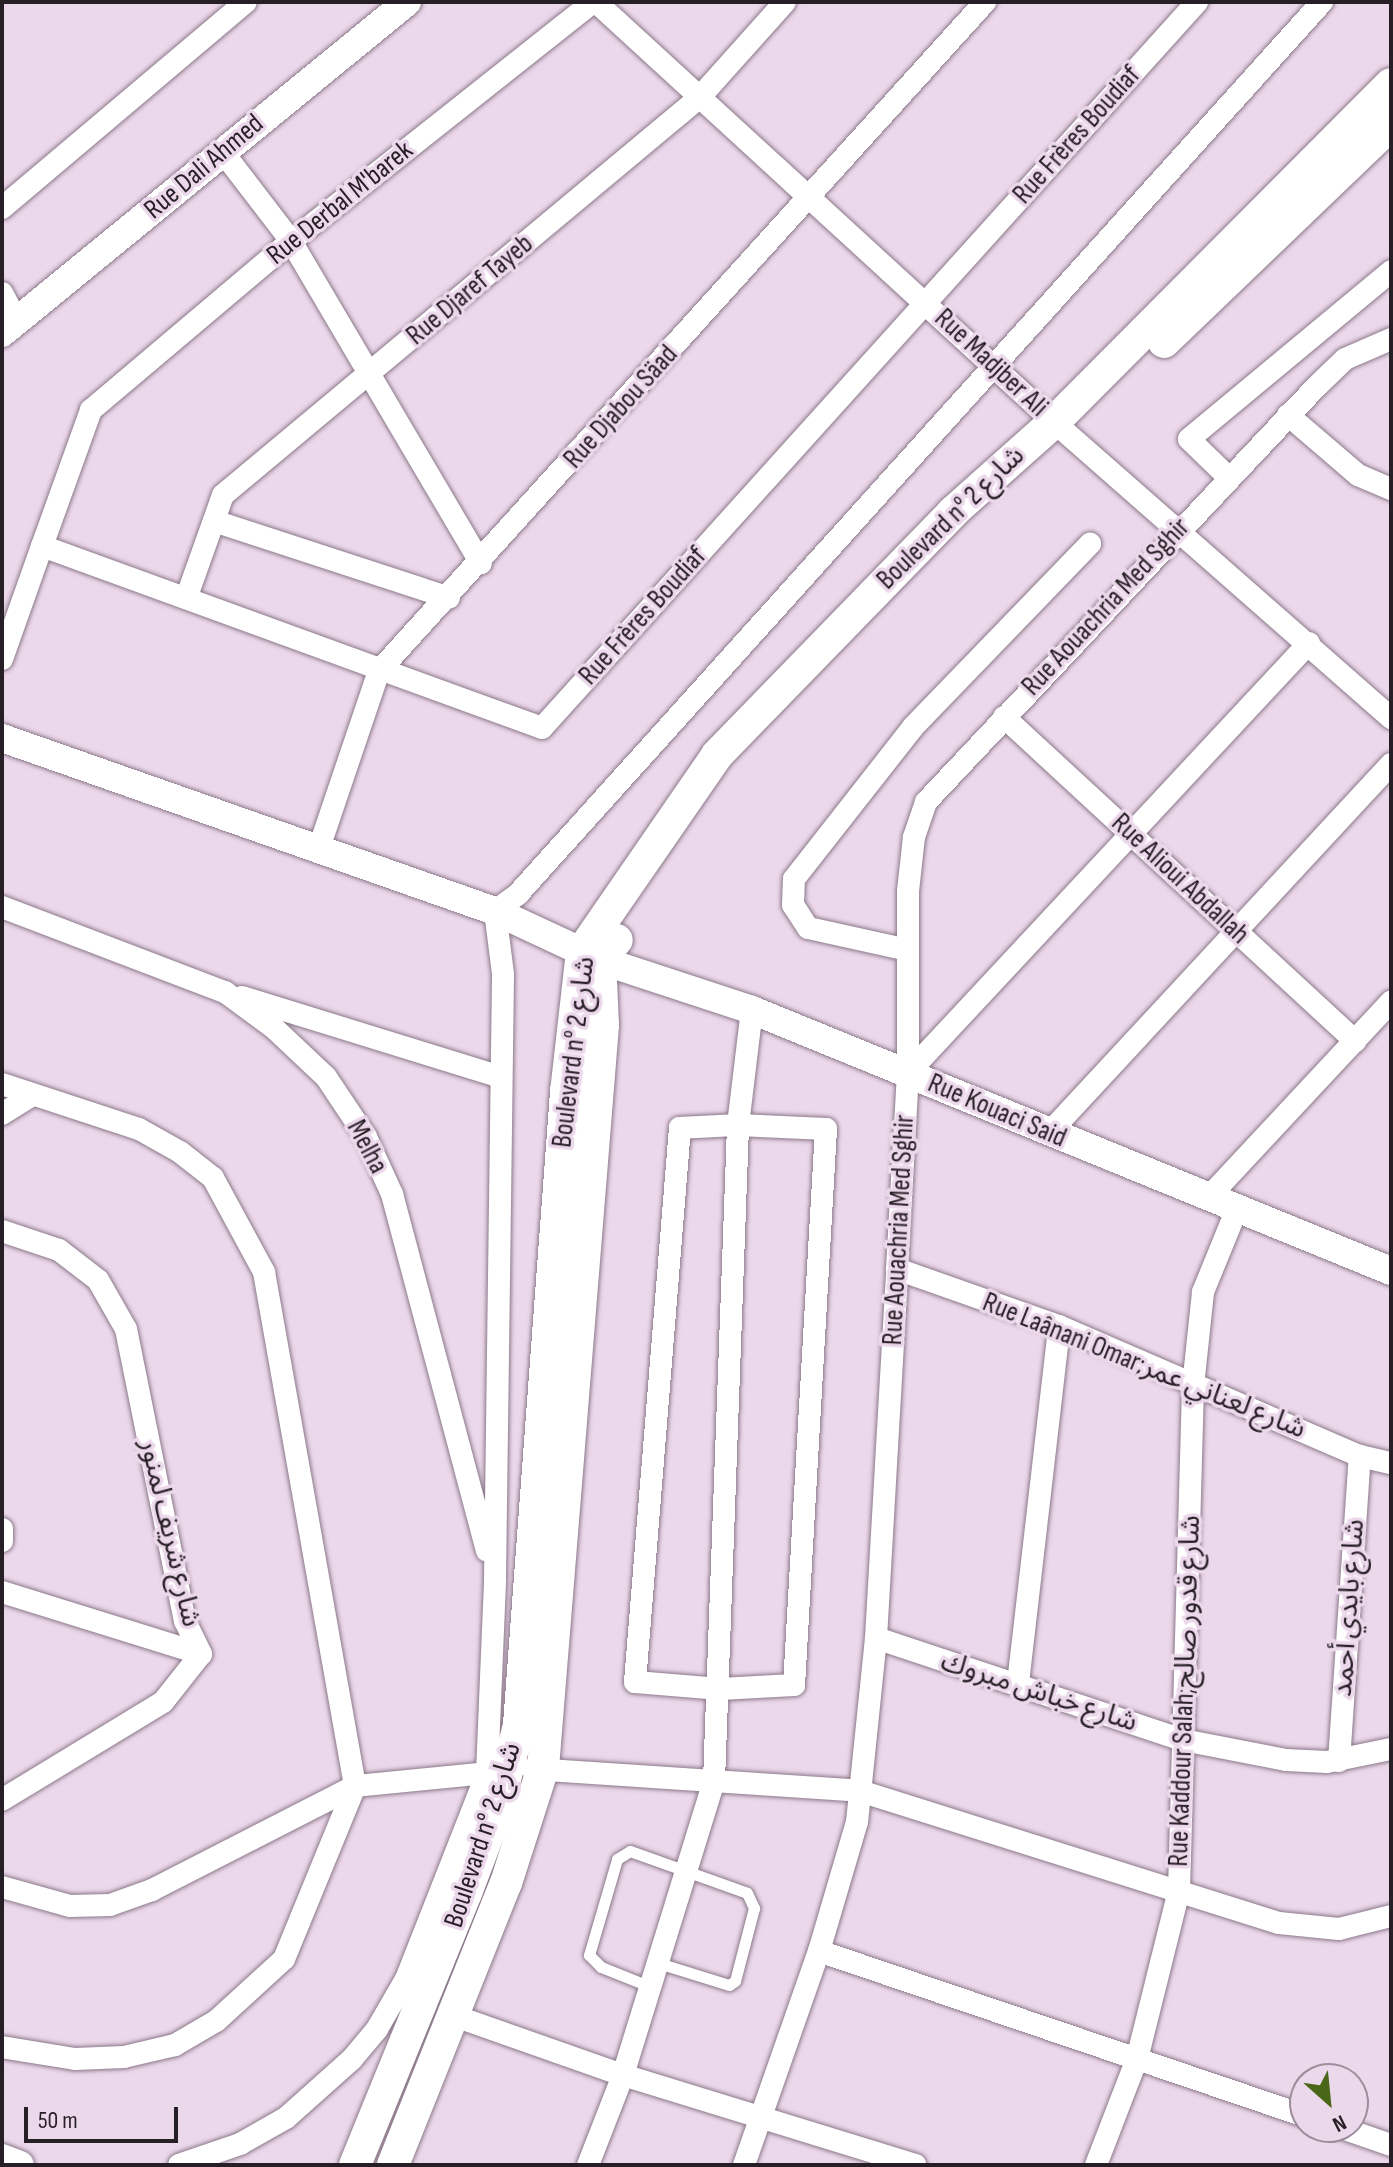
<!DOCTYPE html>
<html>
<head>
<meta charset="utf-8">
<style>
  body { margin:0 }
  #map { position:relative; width:1393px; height:2167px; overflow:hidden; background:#ecd8eb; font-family:"Sofia Sans Condensed","Noto Sans Arabic",sans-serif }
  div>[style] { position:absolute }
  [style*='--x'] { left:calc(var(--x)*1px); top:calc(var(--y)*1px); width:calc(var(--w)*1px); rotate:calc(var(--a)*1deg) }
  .roads { filter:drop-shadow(0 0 2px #8b798a) drop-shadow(0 0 2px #8b798a) }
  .service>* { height:11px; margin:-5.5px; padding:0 5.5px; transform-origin:5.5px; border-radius:5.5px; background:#fff }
  .minor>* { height:22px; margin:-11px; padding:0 11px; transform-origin:11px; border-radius:11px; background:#fff }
  .tertiary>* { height:28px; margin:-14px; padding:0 14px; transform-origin:14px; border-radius:14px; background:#fff }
  .secondary>* { height:32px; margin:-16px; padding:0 16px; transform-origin:16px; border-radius:16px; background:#fff }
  span { translate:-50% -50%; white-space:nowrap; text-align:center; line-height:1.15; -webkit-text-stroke:7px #ecd8eb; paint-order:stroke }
  .street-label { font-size:28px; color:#271f26 }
  .frame { position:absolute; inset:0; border:4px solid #271f26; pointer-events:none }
  .north { position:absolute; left:1289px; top:2063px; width:80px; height:80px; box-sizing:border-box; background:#ecd8eb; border:2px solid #9d8e9c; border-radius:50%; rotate:153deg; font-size:22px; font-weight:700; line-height:32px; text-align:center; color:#271f26 }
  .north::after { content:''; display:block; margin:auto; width:28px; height:36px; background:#496619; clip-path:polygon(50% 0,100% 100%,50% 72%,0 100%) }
  .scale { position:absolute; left:24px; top:2107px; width:154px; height:36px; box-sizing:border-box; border:4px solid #271f26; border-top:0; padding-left:10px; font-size:24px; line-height:28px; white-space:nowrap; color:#271f26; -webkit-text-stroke:6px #ecd8eb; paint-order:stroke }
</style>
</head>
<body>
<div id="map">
  <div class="roads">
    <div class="service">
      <i style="--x:651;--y:1987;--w:54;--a:-158.2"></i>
      <i style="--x:601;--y:1967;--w:17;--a:-135"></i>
      <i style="--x:589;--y:1955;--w:100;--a:-73.7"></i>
      <i style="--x:617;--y:1859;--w:15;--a:-32"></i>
      <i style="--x:630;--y:1851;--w:124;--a:19.7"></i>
      <i style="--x:747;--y:1893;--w:17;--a:65"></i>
      <i style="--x:754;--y:1908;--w:75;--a:104.6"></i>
      <i style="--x:735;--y:1981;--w:7;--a:146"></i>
      <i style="--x:729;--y:1985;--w:74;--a:-162.8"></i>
    </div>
    <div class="minor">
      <i style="--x:593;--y:2;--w:385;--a:141.6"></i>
      <i style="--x:291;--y:241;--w:262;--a:139.8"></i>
      <i style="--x:91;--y:410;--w:145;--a:109.8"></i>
      <i style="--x:42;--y:546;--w:532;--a:20"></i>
      <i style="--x:542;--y:728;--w:978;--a:-47.94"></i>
      <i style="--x:596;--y:2;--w:621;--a:42.52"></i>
      <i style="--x:1054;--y:422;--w:449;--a:41.3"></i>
      <i style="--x:222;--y:151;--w:113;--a:52.5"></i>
      <i style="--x:291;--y:241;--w:374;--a:59.5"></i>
      <i style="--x:2;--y:208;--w:319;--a:-40.2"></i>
      <i style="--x:2;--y:293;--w:32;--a:62"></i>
      <i style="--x:1288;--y:415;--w:92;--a:40.6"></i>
      <i style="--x:1358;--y:475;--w:36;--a:23"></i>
      <i style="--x:1228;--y:477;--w:54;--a:-135.7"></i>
      <i style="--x:1189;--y:439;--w:263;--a:-39.7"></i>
      <i style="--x:214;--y:521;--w:247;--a:18.1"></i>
      <i style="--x:187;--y:596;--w:107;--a:-70.4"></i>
      <i style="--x:223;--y:495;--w:621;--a:-39.84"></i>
      <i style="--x:700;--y:97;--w:127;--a:-48.2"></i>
      <i style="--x:2;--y:659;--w:120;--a:-70.5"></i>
      <i style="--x:1004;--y:717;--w:478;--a:42.7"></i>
      <i style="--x:319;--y:848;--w:187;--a:-71.3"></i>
      <i style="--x:379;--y:671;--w:903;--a:-47.83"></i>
      <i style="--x:2;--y:907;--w:239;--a:20.9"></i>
      <i style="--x:225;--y:992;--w:61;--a:36.3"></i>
      <i style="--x:274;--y:1028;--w:71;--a:43.3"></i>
      <i style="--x:326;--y:1077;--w:72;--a:56.3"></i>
      <i style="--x:366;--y:1137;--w:63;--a:65.5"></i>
      <i style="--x:392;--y:1194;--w:369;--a:75.1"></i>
      <i style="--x:908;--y:950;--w:102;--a:-167.6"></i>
      <i style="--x:808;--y:928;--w:27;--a:-123"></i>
      <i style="--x:793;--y:905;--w:26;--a:-88"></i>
      <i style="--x:794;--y:879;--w:193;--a:-51.9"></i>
      <i style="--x:913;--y:727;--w:255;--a:-46"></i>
      <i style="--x:242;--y:997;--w:270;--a:17.2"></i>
      <i style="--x:908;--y:1073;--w:588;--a:-47"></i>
      <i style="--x:2;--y:1084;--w:144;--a:18.2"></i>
      <i style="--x:139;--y:1129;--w:47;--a:29.3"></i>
      <i style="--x:180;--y:1152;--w:42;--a:38.2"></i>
      <i style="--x:213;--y:1178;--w:107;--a:61.5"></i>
      <i style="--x:264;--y:1272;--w:522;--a:79.96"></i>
      <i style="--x:355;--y:1786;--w:187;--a:112.3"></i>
      <i style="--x:284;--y:1959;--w:92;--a:137.6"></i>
      <i style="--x:216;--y:2021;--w:48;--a:149.7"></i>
      <i style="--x:175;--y:2045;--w:52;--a:166.8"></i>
      <i style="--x:124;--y:2057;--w:49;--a:177.7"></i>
      <i style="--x:75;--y:2059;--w:74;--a:-170.7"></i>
      <i style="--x:2;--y:1114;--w:36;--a:-32"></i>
      <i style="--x:738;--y:1125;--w:88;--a:2.6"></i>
      <i style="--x:826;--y:1129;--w:557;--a:93.29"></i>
      <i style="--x:794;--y:1685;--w:74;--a:176.9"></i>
      <i style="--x:720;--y:1689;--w:85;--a:-175.3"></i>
      <i style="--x:635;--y:1682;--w:556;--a:-85.36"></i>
      <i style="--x:680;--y:1128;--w:58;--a:-3"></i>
      <i style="--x:1049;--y:1133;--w:503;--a:-47.17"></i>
      <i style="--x:1207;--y:1199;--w:270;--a:-47"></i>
      <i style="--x:2;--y:1231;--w:60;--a:18.4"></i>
      <i style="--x:59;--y:1250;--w:49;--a:37.6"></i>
      <i style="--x:98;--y:1280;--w:56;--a:60.3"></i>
      <i style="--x:126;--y:1329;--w:298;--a:78.6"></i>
      <i style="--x:185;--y:1621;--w:37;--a:64"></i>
      <i style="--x:201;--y:1654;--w:61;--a:128.4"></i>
      <i style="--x:163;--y:1702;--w:188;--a:148.7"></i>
      <i style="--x:897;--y:1269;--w:172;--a:19.4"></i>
      <i style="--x:1059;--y:1326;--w:328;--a:23.4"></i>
      <i style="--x:1360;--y:1456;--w:32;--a:13"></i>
      <i style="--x:2;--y:1529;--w:12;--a:90"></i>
      <i style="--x:2;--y:1592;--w:208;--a:17.3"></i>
      <i style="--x:876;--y:1638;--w:324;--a:18.4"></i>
      <i style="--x:1183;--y:1740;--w:105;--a:11"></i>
      <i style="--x:1286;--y:1760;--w:41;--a:2.8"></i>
      <i style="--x:1327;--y:1762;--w:65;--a:-11.5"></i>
      <i style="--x:1018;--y:1683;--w:359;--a:-83.4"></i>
      <i style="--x:1339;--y:1761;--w:306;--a:-86.1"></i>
      <i style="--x:532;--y:1769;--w:329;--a:3.8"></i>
      <i style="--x:860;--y:1791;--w:439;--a:17.5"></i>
      <i style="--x:1279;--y:1923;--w:60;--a:5.7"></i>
      <i style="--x:1339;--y:1929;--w:54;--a:-14"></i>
      <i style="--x:2;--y:1887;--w:71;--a:15.6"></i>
      <i style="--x:70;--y:1906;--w:40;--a:-1.4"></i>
      <i style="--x:110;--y:1905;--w:45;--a:-19.7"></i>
      <i style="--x:152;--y:1890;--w:228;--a:-27.1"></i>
      <i style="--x:355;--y:1786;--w:144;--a:-5.6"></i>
      <i style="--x:819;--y:1951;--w:513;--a:18.75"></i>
      <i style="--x:455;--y:2016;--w:178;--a:19.4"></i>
      <i style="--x:623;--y:2075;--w:306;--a:17.1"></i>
      <i style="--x:1339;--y:2127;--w:55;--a:19.1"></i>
      <i style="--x:179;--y:2165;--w:65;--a:-19"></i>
      <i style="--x:240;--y:2144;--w:53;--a:-29.5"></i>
      <i style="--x:286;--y:2118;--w:89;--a:-41.8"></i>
      <i style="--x:352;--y:2059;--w:39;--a:-50"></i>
      <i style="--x:377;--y:2029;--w:58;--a:-59.9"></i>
      <i style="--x:406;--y:1979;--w:221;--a:-68.5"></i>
      <i style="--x:487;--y:1773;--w:194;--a:-87.6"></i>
      <i style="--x:495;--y:1579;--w:605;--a:-89.24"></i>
      <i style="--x:503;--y:974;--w:64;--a:-97.2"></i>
      <i style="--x:495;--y:911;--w:29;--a:-36"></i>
      <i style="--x:518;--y:894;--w:1201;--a:-47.97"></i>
      <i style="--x:588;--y:2165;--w:97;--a:-68.7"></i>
      <i style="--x:623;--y:2075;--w:308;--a:-72.8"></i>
      <i style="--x:714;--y:1781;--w:656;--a:-87.9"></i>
      <i style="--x:738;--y:1125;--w:116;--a:-83.1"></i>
      <i style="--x:744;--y:2165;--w:227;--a:-70.7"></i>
      <i style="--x:819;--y:1951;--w:134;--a:-73.6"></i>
      <i style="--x:857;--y:1822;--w:185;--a:-84.1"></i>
      <i style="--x:876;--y:1638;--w:370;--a:-86.7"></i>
      <i style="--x:897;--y:1269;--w:196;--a:-86.8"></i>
      <i style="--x:908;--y:1073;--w:182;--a:-90"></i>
      <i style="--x:908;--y:891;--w:54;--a:-83.7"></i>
      <i style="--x:914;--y:837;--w:37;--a:-71"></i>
      <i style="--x:926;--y:802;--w:569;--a:-46.78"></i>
      <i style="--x:1316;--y:387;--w:40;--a:-44"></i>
      <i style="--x:1345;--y:359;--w:50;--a:-23.5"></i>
      <i style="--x:1096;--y:2165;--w:114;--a:-68.9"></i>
      <i style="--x:1137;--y:2059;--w:173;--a:-76"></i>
      <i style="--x:1179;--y:1891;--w:505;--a:-88.41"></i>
      <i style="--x:1193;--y:1386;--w:95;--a:-83.9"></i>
      <i style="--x:1203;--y:1292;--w:87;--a:-67.8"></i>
    </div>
    <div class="tertiary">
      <i style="--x:2;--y:333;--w:523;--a:-39.26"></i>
      <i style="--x:2;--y:738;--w:522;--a:19.34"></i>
      <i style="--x:495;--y:911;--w:116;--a:25"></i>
      <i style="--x:600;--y:960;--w:160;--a:18.2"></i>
      <i style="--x:752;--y:1010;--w:690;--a:22.22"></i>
      <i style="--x:2;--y:2158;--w:19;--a:21"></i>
    </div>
    <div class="secondary">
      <i style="--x:1164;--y:342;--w:315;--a:-43.8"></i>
      <i style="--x:355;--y:2165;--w:294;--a:-67.8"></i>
      <i style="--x:466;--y:1893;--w:85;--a:-69.2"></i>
      <i style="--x:496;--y:1814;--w:92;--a:-75.5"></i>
      <i style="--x:519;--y:1725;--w:635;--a:-85.75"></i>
      <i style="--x:566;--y:1092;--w:142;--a:-83.5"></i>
      <i style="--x:582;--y:951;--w:238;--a:-55.4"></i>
      <i style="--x:717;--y:755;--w:339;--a:-45.8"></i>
      <i style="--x:953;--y:512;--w:135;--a:-41.7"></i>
      <i style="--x:1054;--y:422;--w:477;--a:-45.1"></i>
      <i style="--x:393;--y:2165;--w:304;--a:-68.2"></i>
      <i style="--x:506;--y:1883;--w:121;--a:-72.2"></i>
      <i style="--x:543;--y:1768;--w:745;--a:-85.38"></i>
      <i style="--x:603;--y:1025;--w:65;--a:-92.6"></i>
      <i style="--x:600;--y:960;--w:26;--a:-50"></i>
    </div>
  </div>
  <div class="street-label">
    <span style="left:1077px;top:135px;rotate:-48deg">Rue Frères Boudiaf</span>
    <span style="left:204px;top:167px;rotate:-40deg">Rue Dali Ahmed</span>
    <span style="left:340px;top:203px;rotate:-39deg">Rue Derbal M'barek</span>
    <span style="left:470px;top:290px;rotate:-40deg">Rue Djaref Tayeb</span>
    <span style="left:991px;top:363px;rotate:43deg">Rue Madjber Ali</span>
    <span style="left:621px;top:407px;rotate:-48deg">Rue Djabou Säad</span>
    <span style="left:951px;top:518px;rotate:-44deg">Boulevard n° شارع 2</span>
    <span style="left:1106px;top:607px;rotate:-47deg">Rue Aouachria Med Sghir</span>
    <span style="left:643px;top:616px;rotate:-48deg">Rue Frères Boudiaf</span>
    <span style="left:1180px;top:879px;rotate:43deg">Rue Alioui Abdallah</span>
    <span style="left:574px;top:1052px;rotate:-83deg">Boulevard n° شارع 2</span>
    <span style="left:997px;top:1111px;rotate:23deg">Rue Kouaci Said</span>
    <span style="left:367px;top:1147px;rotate:62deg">Melha</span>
    <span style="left:899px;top:1230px;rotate:-87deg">Rue Aouachria Med Sghir</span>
    <span style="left:1144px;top:1366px;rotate:22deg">Rue Laânani Omar;شارع لعناني عمر</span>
    <span style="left:170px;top:1533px;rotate:77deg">شارع شريف لمنور</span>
    <span style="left:1349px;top:1608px;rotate:-86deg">شارع بايدي أحمد</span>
    <span style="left:1185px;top:1691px;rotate:-88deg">Rue Kaddour Salah;شارع قدور صالح</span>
    <span style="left:1039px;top:1692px;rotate:18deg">شارع خباش مبروك</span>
    <span style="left:483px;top:1835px;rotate:-72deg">Boulevard n° شارع 2</span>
  </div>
  <div class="frame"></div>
  <div class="north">N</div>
  <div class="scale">50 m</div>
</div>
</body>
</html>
